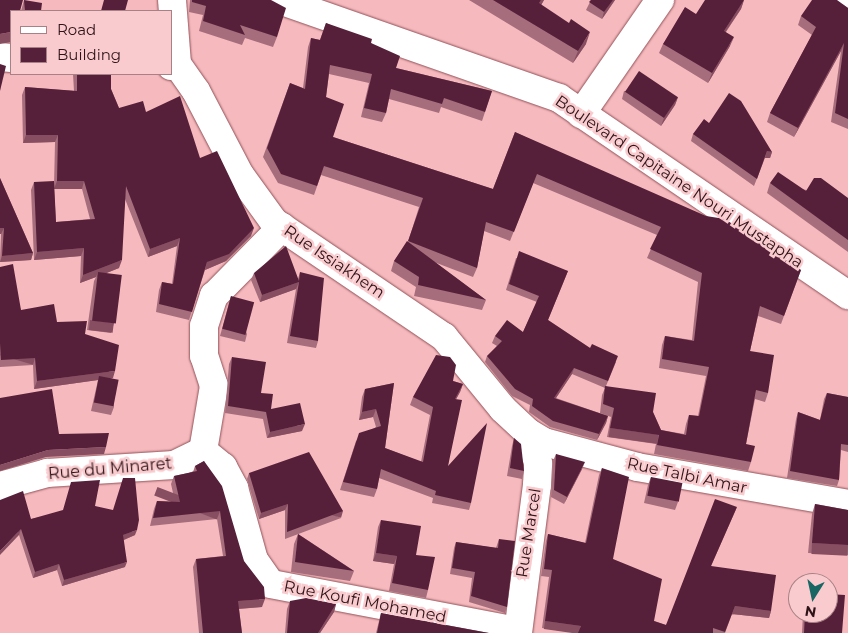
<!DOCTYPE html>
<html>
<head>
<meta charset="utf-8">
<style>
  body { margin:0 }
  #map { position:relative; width:848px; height:633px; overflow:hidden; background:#f6babe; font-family:Montserrat,sans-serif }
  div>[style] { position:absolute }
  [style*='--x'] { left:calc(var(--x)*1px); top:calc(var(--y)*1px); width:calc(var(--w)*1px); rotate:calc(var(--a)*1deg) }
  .roads { filter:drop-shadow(0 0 1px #915058) drop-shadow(0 0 1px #915058) }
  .minor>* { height:28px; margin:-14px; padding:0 14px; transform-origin:14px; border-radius:14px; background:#fff }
  .wall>* { inset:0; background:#a66d7c }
  .shaded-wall>* { inset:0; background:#874e62; transform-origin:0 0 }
  .building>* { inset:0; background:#57203a; transform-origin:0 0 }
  span { translate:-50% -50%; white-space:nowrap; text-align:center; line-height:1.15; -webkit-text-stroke:5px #f9cbcf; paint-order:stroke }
  .street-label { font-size:16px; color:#2d1316 }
  .legend { position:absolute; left:10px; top:10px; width:162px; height:65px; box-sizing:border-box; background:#f9cbcf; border:1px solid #a78185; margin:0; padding:6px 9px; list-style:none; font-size:15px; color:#2d1316 }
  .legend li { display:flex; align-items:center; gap:10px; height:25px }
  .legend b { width:25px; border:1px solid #a78185 }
  .north { position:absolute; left:788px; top:573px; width:50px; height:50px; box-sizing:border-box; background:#f9cbcf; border:1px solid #a78185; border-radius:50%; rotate:190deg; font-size:14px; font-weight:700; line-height:20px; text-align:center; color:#2d1316 }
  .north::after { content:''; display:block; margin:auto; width:18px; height:22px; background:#196765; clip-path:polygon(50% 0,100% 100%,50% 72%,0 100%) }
</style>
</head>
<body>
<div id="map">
  <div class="roads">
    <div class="minor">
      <i style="--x:172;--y:0;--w:64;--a:85.5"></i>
      <i style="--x:279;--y:0;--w:297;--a:19.3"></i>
      <i style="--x:559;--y:98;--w:350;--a:34.3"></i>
      <i style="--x:847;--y:0;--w:1;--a:0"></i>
      <i style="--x:0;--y:57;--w:11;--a:5"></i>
      <i style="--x:171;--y:66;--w:6;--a:-18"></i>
      <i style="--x:177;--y:64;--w:33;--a:55"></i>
      <i style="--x:196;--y:91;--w:95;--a:62.4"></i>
      <i style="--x:240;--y:175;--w:58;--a:54.1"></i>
      <i style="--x:274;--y:222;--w:205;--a:34.1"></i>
      <i style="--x:444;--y:337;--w:93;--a:50.7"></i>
      <i style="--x:503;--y:409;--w:35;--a:43"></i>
      <i style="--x:529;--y:433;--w:17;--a:31"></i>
      <i style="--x:544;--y:442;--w:96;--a:15"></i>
      <i style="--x:637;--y:467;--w:214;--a:9.9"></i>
      <i style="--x:581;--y:114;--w:139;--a:-55.3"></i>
      <i style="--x:203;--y:451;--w:26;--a:39"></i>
      <i style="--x:223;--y:467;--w:24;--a:62"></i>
      <i style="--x:234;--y:488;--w:75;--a:74.5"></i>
      <i style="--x:254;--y:560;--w:29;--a:55"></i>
      <i style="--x:271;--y:584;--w:251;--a:10.8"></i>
      <i style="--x:0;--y:486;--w:49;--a:-15.5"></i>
      <i style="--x:47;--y:473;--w:127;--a:-3.6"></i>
      <i style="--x:174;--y:465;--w:32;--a:-26"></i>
      <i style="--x:203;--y:451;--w:66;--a:-80.4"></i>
      <i style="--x:214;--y:386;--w:32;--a:-108"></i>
      <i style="--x:204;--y:356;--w:30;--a:-90"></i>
      <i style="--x:204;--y:326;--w:32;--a:-72"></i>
      <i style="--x:214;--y:296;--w:97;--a:-45.4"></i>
      <i style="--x:518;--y:633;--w:149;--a:-82.7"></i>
      <i style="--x:537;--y:485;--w:22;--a:-87"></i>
      <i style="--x:538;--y:463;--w:31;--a:-107"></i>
    </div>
  </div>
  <div class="wall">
    <i style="clip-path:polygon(24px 0,41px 11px,21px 11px)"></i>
    <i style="clip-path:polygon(190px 0,271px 0,277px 37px,273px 47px,245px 38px,242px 45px,199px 31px,203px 15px,189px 12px)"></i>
    <i style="clip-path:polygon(469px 0,544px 0,541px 5px,586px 44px,573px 63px)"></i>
    <i style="clip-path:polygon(591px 0,615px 0,602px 19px,586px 10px)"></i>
    <i style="clip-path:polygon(744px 0,741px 9px,726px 32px,730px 46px,708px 83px,659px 53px,663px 44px,696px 14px)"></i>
    <i style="clip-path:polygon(842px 4px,848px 8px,848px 129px,831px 122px,841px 51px,794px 137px,767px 122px,770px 113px,812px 35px,798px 25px,801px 16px)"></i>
    <i style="clip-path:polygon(326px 23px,371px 43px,396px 68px,492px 91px,482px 121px,441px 107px,439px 113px,389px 99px,386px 113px,382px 122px,361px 117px,369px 83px,329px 74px,326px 97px,333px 137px,493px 189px,515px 132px,801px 270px,781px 324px,758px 316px,750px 351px,768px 393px,765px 402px,755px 399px,746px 444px,751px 462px,748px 471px,654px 454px,656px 444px,607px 437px,611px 417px,600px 413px,602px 395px,605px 388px,572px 374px,556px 398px,608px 416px,606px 423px,597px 440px,550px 427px,529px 412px,530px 405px,512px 396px,485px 362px,487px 356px,497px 346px,492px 343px,495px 336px,523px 332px,537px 302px,506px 290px,516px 258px,568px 271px,548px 320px,590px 348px,616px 362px,606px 386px,653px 412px,661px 430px,684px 434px,686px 424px,689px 415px,698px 416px,706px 376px,659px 368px,662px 345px,665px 336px,692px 340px,698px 282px,647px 258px,657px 235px,533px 183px,510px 241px,484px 231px,477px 268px,473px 277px,434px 262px,486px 300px,482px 310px,414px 296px,416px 287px,391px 271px,394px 261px,408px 242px,419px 207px,321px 175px,314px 195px,278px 183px,263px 157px,290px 83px,303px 88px,308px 47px,311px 38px,320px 40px)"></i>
    <i style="clip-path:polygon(evenodd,73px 74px,111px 74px,111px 89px,119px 108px,146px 112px,200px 158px,251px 236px,226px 261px,205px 270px,189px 320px,156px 312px,159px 290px,162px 282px,172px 284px,177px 246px,148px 257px,125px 199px,119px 268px,106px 273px,114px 323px,111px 333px,87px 330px,94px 281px,96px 277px,80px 283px,81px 256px,34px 260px,31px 190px,34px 182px,54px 186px,55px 142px,23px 143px,22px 95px,25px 87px,74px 91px,73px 74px,54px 189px,82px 189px,90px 219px,56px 222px,54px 189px)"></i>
    <i style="clip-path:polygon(624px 91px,678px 97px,675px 105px,661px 126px,622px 99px)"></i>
    <i style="clip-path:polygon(709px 123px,772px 152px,770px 158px,765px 158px,754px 186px,691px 141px,693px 134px)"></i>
    <i style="clip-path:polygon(0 178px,33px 253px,31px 260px,0 262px,1px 234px,0 234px)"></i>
    <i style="clip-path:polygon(770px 183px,848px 198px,848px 252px,767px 193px)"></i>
    <i style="clip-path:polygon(0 267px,21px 310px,57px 322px,85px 334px,113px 378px,111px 379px,114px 407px,111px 415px,91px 411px,98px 380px,34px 389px,33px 365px,0 367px)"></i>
    <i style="clip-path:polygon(300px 272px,318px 341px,316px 348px,287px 343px,296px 289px,260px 302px,251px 280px,254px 273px,298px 279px)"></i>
    <i style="clip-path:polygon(231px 296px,247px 334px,245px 342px,220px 336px)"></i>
    <i style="clip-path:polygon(232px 357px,261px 393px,271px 409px,302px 431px,267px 438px,263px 419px,225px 413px,229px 364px)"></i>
    <i style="clip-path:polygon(453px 381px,463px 384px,460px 392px,456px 399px,448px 466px,471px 503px,469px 510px,432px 503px,433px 498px,379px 478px,377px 489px,374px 497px,340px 490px,356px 441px,376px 427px,373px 417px,359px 420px,362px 397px,365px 389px,394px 383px,385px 448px,421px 462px,430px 415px,410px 405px,413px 397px)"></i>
    <i style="clip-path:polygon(827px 393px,848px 397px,848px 452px,841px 450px,839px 480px,837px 486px,787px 478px,796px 419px,798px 412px,820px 420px,824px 399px)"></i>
    <i style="clip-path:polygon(514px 438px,524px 471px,522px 479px,507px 476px,512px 446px)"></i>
    <i style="clip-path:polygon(556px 454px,582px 469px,564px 504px,551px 497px,553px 461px)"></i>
    <i style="clip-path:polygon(204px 461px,262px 607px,239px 609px,242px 633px,199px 633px,193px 567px,196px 559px,223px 556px,217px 519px,150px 526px,154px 509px,157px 501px,175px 502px,171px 484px,174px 476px,193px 472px,195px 466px)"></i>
    <i style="clip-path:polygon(602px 468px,613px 559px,654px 621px,666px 625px,737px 507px,711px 566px,771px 611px,769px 618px,732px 614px,725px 633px,577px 633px,542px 628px,549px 577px,541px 576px,546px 541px,548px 534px,585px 543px,599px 475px)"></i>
    <i style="clip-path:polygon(249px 473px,341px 518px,285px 539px,285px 510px,259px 519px,247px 479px)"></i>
    <i style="clip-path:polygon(651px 477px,678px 502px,675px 510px,644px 503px,648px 485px)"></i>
    <i style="clip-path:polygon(0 500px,31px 519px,95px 506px,135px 535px,124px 540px,125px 567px,62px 586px,57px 570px,33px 578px,19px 535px)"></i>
    <i style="clip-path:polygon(815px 504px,848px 510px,848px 555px,808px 553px,812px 514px)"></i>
    <i style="clip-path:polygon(381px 520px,416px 555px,428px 590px,426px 598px,389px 591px,394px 564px,373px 561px,378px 527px)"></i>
    <i style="clip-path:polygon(298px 534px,354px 571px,350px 581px,291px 572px,294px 544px)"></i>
    <i style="clip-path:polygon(499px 539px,507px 607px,505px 613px,469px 602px,472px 578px,450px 574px,454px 548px,456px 542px,496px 548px)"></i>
    <i style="clip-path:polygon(290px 601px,336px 604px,334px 612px,320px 633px,285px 633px,287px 609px)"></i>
    <i style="clip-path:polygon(381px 613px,489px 633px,376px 633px)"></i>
    <i style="clip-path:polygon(803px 613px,828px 613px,842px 633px,802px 633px)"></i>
  </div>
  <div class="shaded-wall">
    <i style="clip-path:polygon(541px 0,544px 0,535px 16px,539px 3px)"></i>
    <i style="clip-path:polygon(613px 0,615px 0,602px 19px,604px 12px)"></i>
    <i style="clip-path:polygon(744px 0,741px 9px,720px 40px,724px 31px)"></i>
    <i style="clip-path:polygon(11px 32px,11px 42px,0 44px,0 34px)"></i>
    <i style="clip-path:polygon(590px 32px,586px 44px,573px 63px,578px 51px)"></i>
    <i style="clip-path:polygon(734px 37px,730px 46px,708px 83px,712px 73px)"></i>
    <i style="clip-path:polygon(844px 43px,841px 51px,794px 137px,798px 128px)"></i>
    <i style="clip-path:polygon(678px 97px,675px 105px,661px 126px,664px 118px)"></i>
    <i style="clip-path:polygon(26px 135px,58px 135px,55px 142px,23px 143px)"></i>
    <i style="clip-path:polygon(767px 151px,772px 152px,770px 158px,765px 158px)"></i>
    <i style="clip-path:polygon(57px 181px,84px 181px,82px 189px,54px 189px)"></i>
    <i style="clip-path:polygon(0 228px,4px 228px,1px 234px,0 234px)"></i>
    <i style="clip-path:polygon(254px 228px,251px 236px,226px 261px,205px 270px,207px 262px)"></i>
    <i style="clip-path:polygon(180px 238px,177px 246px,148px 257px,150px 249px)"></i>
    <i style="clip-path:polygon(84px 248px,81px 256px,34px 260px,37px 252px)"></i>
    <i style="clip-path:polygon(33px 253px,31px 260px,0 262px,2px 256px)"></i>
    <i style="clip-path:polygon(122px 260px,119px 268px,97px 277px,98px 272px,96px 277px,80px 283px,83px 275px)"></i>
    <i style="clip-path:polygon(299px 282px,296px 289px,260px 302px,262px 295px)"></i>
    <i style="left:90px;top:320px;width:24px;height:10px;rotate:7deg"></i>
    <i style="left:35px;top:358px;width:7px;height:34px;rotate:106deg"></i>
    <i style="clip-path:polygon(574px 368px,572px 374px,552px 404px,554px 398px)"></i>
    <i style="clip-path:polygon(115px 371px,113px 378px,98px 380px,99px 376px,98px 380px,34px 389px,37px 381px)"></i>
    <i style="clip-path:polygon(463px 384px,460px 392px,452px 407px,455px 399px)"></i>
    <i style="clip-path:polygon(376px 409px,373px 417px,359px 420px,362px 412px)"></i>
    <i style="clip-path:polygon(608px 416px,606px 423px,597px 440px,599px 434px)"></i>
    <i style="clip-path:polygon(305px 424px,302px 431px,267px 438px,270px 432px)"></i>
    <i style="left:610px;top:428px;width:49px;height:9px;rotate:8deg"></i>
    <i style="clip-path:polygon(106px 447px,104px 454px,46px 457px,0 471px,0 465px,48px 450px)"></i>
    <i style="clip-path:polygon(585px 462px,582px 469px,564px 504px,567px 497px)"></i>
    <i style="clip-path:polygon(288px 504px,285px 510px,259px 519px,261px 513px)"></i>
    <i style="left:220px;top:511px;width:9px;height:67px;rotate:111deg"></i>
    <i style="left:343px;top:511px;width:7px;height:60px;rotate:106deg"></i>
    <i style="clip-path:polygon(21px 529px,19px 535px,0 555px,0 551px)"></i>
    <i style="clip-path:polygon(137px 530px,135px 535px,121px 541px,123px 535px)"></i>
    <i style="left:812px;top:543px;width:36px;height:11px;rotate:3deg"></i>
    <i style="clip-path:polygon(376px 553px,397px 556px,394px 564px,373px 561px)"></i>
    <i style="clip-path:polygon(127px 562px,125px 567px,62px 586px,64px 580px)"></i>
    <i style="clip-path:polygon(59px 564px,57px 570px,33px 578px,35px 572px)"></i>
    <i style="clip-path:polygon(265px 599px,262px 607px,236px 609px,238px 601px)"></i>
    <i style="clip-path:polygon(336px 604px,334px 612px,320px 633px,318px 633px)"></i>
    <i style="clip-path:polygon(735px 606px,771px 611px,769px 618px,732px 614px,725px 633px)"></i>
    <i style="left:545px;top:621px;width:36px;height:8px;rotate:8deg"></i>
  </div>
  <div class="building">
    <i style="clip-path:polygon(0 0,23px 0,20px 11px,11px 11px,11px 32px,0 34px)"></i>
    <i style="clip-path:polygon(24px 0,42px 3px,41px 11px,25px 11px)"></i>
    <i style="clip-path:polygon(104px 0,128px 0,125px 11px,101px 11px)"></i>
    <i style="clip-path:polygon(192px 0,271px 0,286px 8px,277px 37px,240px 25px,245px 35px,203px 21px,206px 6px,192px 2px)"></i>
    <i style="clip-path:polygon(493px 0,541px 0,539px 3px,569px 23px,571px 19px,590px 32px,578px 51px)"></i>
    <i style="clip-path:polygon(591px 0,613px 0,604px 12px,589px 2px)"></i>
    <i style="clip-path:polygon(705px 0,744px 0,724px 31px,734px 37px,712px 73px,663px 44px,685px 7px,696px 14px)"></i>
    <i style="clip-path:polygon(812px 0,837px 0,848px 8px,848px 119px,835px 113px,844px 43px,798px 128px,770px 113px,816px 27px,801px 16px)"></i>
    <i style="clip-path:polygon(326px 23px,372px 39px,371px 43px,400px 56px,396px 68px,492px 91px,485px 112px,444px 98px,442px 104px,391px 89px,386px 113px,364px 108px,372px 74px,330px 65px,326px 97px,344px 104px,333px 137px,493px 189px,515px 132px,706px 216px,725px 219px,801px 270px,784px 316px,760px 306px,750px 351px,774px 355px,768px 393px,756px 390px,746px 444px,755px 446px,751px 462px,657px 445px,659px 435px,610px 428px,614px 408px,603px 404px,605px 386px,656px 393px,653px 412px,661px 430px,686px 435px,689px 415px,699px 416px,709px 367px,662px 359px,665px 336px,694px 341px,702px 273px,650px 249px,661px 227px,537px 174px,514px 232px,486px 222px,477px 268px,408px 241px,423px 198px,324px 166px,317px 186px,281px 174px,267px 148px,290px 83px,305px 89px,311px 38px,320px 40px)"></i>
    <i style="clip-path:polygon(0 64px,6px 66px,0 91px)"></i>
    <i style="left:639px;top:71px;width:47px;height:25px;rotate:34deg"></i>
    <i style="clip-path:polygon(77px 74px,111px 74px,111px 89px,119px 108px,143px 101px,146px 112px,180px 96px,200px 158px,217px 151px,254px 228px,229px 254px,207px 262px,192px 312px,159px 304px,162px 282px,173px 284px,180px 238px,150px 249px,126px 186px,122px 260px,83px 275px,84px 248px,37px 252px,34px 182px,54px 181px,56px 222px,95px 219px,84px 181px,57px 181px,58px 135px,26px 135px,25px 87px,77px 91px)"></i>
    <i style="clip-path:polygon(729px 93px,741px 101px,772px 152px,767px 151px,757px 179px,693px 134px,704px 119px,709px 123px)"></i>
    <i style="clip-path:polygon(778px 172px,806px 191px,814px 178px,821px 178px,848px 198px,848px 240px,770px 183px)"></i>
    <i style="clip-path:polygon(0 178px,33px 253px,2px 256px,4px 228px,0 228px)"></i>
    <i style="clip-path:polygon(407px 241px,486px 300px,418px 285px,419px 277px,394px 261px)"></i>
    <i style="clip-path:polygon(286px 246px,299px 281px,300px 272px,324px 278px,318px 341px,290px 336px,299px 282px,262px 295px,254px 273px)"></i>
    <i style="clip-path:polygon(519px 251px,568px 271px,548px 320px,590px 348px,592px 344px,618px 356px,608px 381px,574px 368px,554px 398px,608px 416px,599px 434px,553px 421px,532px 406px,533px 399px,515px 389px,487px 356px,502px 341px,495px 336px,507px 320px,523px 332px,539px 296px,509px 284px)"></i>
    <i style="clip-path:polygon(13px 264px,21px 310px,54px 304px,57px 322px,87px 321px,85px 334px,119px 345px,115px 371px,37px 381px,35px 358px,1px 360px,0 343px,0 267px)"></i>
    <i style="left:98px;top:272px;width:24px;height:49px;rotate:7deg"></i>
    <i style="left:231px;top:296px;width:24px;height:34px;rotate:15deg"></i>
    <i style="clip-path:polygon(436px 355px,450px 357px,456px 365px,453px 381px,463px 384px,455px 399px,462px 400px,448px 466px,487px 423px,471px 503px,435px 495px,436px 491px,381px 469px,377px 489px,343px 482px,359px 433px,381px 426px,376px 409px,362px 412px,365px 389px,394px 383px,385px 448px,423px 462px,433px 407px,413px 397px)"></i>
    <i style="clip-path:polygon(232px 357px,266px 362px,261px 393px,273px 394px,271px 409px,300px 403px,305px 424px,270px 432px,266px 412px,228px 406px)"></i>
    <i style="left:99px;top:376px;width:20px;height:27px;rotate:11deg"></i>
    <i style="clip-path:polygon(52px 389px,59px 434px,109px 433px,106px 447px,48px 450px,0 465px,0 398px)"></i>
    <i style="clip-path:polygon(827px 393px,848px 397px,848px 445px,841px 444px,839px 480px,790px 471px,798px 412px,820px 420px)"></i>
    <i style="clip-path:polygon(514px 438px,521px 444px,524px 471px,510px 468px)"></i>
    <i style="clip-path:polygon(309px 452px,343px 511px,287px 532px,288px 504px,261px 513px,249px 473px)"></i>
    <i style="clip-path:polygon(556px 454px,585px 462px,567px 497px,554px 490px)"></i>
    <i style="clip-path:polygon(204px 461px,222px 486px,244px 561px,264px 587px,265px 599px,238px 601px,242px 633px,203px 633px,196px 559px,226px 556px,220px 511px,153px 518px,157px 501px,180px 502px,174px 476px,197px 471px,195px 466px)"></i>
    <i style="clip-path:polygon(602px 468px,629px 477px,613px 559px,662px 579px,654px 621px,666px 625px,715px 499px,737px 507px,711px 566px,776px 575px,771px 611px,735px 606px,725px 632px,713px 628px,713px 633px,578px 633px,581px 626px,545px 621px,552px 570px,544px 569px,548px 534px,586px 543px)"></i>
    <i style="left:651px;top:477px;width:32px;height:19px;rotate:11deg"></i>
    <i style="clip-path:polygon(123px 478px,135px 478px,139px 520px,137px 530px,123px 535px,127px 562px,64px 580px,59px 564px,35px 572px,21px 529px,0 551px,0 500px,23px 491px,31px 519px,63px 510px,71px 482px,100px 480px,95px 506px,113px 510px)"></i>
    <i style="clip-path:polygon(815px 504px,848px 510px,848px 545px,812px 543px)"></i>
    <i style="clip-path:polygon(381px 520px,421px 526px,416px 555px,435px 557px,428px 590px,392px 583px,397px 556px,376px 553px)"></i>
    <i style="clip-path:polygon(298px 534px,354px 571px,295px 562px)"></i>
    <i style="clip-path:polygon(499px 539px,515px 541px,507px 607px,471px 596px,475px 572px,452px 568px,456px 542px,498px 548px)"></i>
    <i style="clip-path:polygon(828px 594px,845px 595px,842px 633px,804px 633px,805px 613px,828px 613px)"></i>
    <i style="clip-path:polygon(306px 598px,336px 604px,318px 633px,287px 633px,290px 601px)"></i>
    <i style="clip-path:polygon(381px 613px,489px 633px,377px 633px)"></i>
  </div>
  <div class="street-label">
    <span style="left:679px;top:182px;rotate:34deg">Boulevard Capitaine Nouri Mustapha</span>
    <span style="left:334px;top:262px;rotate:34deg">Rue Issiakhem</span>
    <span style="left:110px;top:469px;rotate:-5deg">Rue du Minaret</span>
    <span style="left:687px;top:476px;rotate:12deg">Rue Talbi Amar</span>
    <span style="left:529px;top:533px;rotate:-81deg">Rue Marcel</span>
    <span style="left:365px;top:602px;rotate:11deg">Rue Koufi Mohamed</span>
  </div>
  <ul class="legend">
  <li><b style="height:6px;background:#fff"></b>Road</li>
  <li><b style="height:14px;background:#57203a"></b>Building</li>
  </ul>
  <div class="north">N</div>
</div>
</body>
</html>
